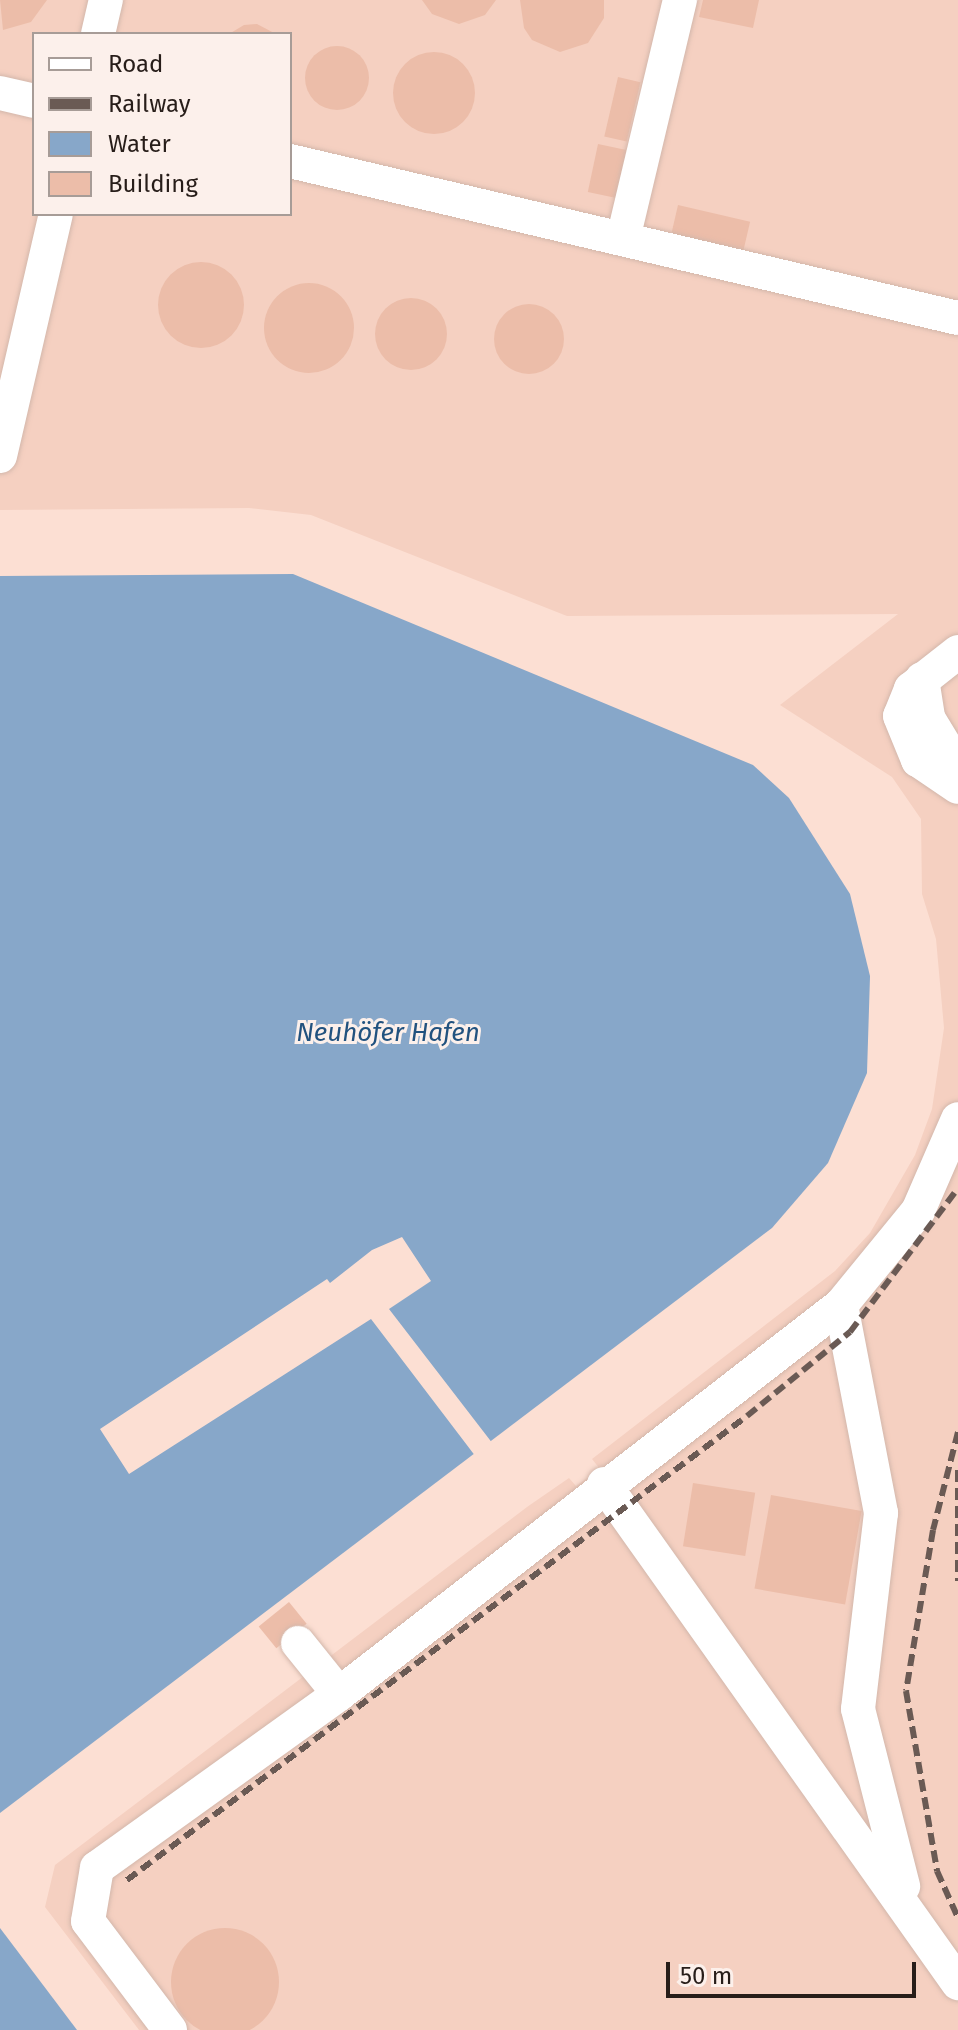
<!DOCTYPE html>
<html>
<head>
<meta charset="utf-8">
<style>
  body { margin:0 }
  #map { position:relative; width:958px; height:2030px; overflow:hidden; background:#fcdfd3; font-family:"Fira Sans",sans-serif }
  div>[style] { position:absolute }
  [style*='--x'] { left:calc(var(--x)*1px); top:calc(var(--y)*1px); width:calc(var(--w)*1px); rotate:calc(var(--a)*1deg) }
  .built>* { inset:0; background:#f5d0c1 }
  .water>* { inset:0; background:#87a7c9 }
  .pier>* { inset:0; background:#fcdfd3 }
  .building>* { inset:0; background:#ecbda9; transform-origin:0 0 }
  .round { border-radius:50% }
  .roads { filter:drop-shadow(0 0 2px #d3b7ab) drop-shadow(0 0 2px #d3b7ab) }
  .minor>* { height:34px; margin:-17px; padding:0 17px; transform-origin:17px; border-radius:17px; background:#fff }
  .rail>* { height:6px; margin-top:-3px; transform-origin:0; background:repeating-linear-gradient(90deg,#6a5a54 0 12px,transparent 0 18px) }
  span { translate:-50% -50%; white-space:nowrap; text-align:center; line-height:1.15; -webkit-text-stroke:6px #fcf0eb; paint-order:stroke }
  .water-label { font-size:26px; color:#22527f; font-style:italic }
  .legend { position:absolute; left:32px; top:32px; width:260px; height:184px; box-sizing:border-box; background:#fcf0eb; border:2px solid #a79c97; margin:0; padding:10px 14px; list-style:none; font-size:24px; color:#271d19 }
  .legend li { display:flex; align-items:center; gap:16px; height:40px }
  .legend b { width:40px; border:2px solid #a79c97 }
  .scale { position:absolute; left:666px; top:1962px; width:250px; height:36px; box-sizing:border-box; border:4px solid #271d19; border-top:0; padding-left:10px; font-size:24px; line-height:28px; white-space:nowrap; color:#271d19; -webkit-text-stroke:6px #fcf0eb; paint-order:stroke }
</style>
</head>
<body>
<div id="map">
  <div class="built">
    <i style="clip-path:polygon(evenodd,0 0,958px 0,958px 2030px,139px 2030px,45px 1907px,55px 1865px,527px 1507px,569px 1478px,576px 1486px,600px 1469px,592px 1459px,835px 1271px,870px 1233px,915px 1155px,932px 1109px,944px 1028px,936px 939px,922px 894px,921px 819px,892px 777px,780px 705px,898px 614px,567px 616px,311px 515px,249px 508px,0 510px,0 0,34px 34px,290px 34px,290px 214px,34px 214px,34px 34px)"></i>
  </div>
  <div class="water">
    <i style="clip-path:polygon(293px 574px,753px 765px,789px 798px,850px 894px,870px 976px,867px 1073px,828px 1163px,772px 1228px,0 1813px,0 576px)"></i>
    <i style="clip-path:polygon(0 1928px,77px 2030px,0 2030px)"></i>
  </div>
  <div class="pier">
    <i style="clip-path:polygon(402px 1237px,431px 1281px,389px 1309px,493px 1444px,476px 1457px,371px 1319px,129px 1474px,100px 1429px,327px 1279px,330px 1283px,372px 1250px)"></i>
  </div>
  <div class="building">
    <i style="clip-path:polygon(0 0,47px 0,31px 22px,3px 30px)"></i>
    <i style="clip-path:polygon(422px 0,496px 0,485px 15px,459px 24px,432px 14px)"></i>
    <i style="clip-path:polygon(520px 0,604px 0,604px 18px,588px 43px,560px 52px,532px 40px,524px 28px)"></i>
    <i style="clip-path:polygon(703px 0,759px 0,753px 28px,699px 17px)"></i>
    <i style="clip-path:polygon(257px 24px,276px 34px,229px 34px,244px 25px)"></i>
    <i class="round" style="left:305px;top:46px;width:64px;height:64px"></i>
    <i class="round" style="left:393px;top:52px;width:82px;height:82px"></i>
    <i style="left:618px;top:77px;width:23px;height:61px;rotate:13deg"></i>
    <i style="left:598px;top:144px;width:29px;height:49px;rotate:12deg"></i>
    <i style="left:678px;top:205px;width:74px;height:31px;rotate:13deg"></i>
    <i class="round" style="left:158px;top:262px;width:86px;height:86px"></i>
    <i class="round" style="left:264px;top:283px;width:90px;height:90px"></i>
    <i class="round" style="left:375px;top:298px;width:72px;height:72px"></i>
    <i class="round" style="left:494px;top:304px;width:70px;height:70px"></i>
    <i style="left:693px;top:1483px;width:63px;height:64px;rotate:9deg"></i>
    <i style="left:771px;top:1495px;width:92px;height:95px;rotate:10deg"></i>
    <i style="left:289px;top:1602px;width:28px;height:39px;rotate:51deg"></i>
    <i class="round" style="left:171px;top:1928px;width:108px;height:108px"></i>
  </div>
  <div class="roads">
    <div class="minor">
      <i style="--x:98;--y:34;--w:35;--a:-77"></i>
      <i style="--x:0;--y:93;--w:35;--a:13"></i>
      <i style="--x:290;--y:161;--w:686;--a:13.23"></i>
      <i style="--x:623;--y:239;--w:246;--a:-76.6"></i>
      <i style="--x:0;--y:456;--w:248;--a:-77"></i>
      <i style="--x:958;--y:652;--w:60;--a:141.8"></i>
      <i style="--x:911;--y:689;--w:29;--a:112"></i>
      <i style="--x:900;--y:716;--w:48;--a:67.8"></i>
      <i style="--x:918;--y:760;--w:48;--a:34"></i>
      <i style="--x:922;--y:679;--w:39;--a:81"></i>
      <i style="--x:928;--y:718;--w:44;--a:58.8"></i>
      <i style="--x:951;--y:756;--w:30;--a:78"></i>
      <i style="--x:841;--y:1305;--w:212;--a:79.1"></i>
      <i style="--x:881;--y:1513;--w:197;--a:96.7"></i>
      <i style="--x:858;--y:1709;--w:183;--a:75.7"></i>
      <i style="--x:604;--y:1484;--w:612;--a:54.65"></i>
      <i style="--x:298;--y:1643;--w:65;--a:51.2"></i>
      <i style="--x:170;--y:2030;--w:136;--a:-127"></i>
      <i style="--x:88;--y:1921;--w:54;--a:-80.4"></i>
      <i style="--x:97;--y:1868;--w:298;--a:-35.7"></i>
      <i style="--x:339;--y:1694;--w:635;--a:-37.77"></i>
      <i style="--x:841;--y:1305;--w:122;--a:-50.7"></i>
      <i style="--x:918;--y:1211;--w:100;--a:-66.5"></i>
    </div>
  </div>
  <div class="rail">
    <i style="--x:958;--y:1432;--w:101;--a:104.3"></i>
    <i style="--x:933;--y:1530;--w:163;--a:99.5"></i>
    <i style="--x:906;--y:1691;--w:183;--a:80.2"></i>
    <i style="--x:937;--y:1871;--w:51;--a:65.9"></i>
    <i style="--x:958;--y:1470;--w:111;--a:90"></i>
    <i style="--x:127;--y:1880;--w:774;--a:-36.81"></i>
    <i style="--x:747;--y:1416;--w:133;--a:-39.2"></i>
    <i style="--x:850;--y:1332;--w:180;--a:-53.1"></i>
  </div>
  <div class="water-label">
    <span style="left:388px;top:1033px">Neuhöfer Hafen</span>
  </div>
  <ul class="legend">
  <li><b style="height:10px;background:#fff"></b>Road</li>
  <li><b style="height:10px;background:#6a5a54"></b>Railway</li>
  <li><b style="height:22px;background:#87a7c9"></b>Water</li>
  <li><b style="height:22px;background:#ecbda9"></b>Building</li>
  </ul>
  <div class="scale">50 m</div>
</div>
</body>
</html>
